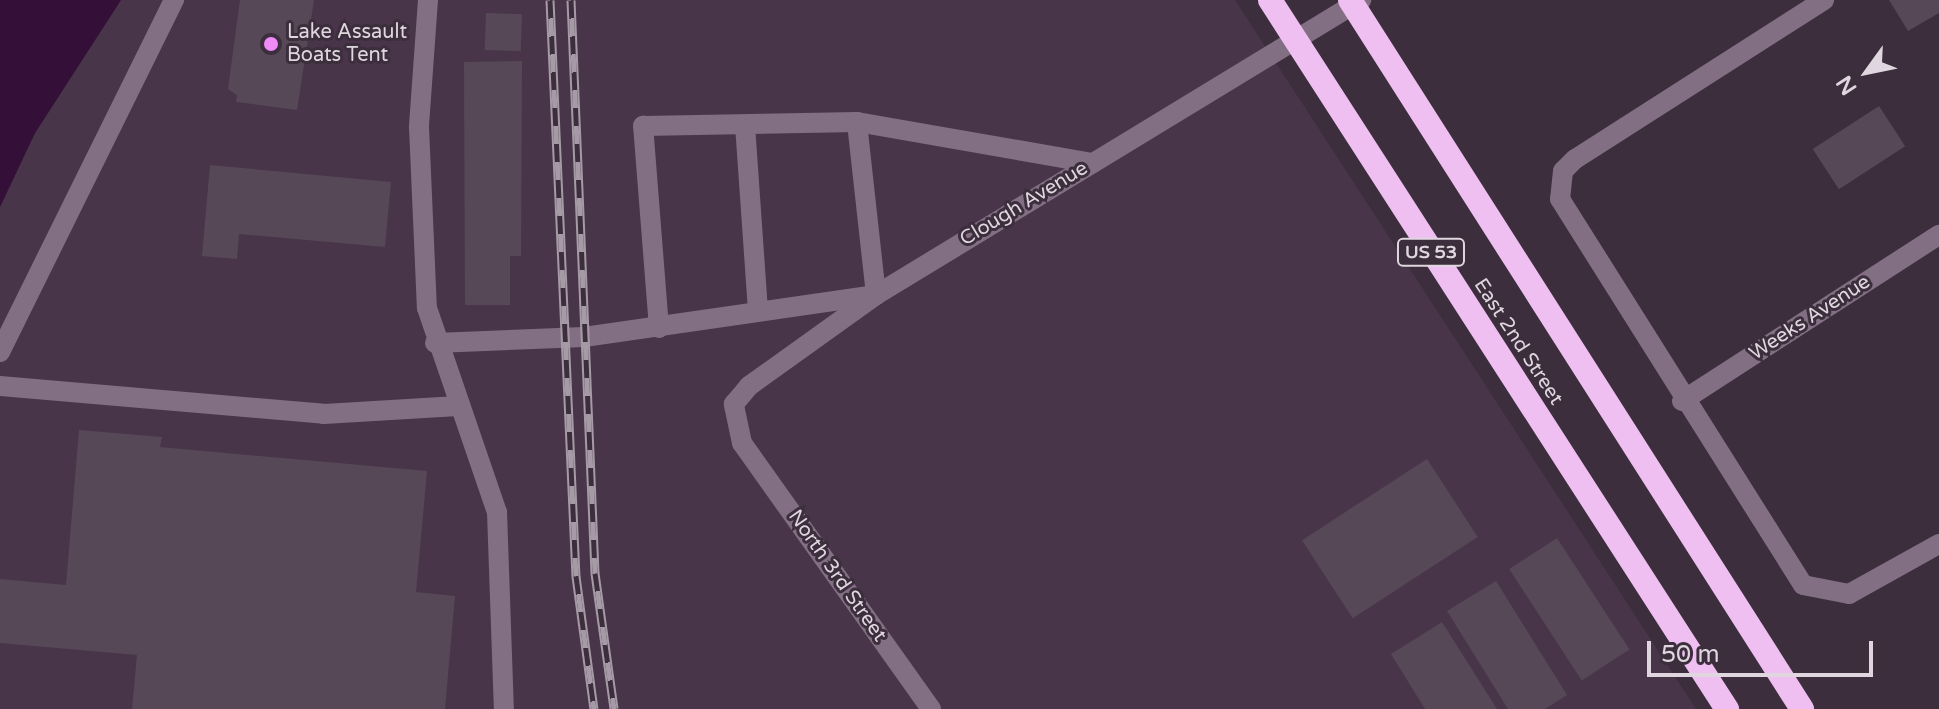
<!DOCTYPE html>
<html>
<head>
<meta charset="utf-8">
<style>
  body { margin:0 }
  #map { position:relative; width:1939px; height:709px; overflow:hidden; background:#3c2e3d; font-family:"Varela Round",sans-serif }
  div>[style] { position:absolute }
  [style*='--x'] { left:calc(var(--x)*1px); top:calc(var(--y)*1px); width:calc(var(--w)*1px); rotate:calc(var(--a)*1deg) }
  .built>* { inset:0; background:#483549 }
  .water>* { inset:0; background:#341038 }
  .building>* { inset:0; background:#574858; transform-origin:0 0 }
  .minor>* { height:20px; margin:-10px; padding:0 10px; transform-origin:10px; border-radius:10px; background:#826f83 }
  .highway>* { height:24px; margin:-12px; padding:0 12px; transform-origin:12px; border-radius:12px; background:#eebff0 }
  .rail>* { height:9px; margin-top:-4.5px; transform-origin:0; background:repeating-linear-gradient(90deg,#3c2e3d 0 18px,#a59aa5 0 36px); box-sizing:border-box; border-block:2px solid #a59aa5 }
  .dots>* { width:22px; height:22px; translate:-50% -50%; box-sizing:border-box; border:4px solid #3c2e3d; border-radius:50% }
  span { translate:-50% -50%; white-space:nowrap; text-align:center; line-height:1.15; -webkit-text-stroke:6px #3c2e3d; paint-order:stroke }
  .shield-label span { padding:2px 6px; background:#3c2e3d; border:2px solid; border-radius:6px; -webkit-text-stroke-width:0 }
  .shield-label { font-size:18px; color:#dfd6df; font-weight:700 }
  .poi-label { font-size:20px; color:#dfd6df }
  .left { translate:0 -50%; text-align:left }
  .street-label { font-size:20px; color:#dfd6df }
  .north { position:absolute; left:1827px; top:32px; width:80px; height:80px; -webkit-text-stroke:6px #3c2e3d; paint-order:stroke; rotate:237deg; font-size:22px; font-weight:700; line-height:32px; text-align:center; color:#dfd6df }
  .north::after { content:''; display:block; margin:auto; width:28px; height:36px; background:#dfd6df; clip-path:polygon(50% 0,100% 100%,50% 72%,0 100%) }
  .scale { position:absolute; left:1647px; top:641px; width:226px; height:36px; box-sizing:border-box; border:4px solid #dfd6df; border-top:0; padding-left:10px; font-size:24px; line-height:28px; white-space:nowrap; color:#dfd6df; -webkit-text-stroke:6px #3c2e3d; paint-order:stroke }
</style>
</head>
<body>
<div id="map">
  <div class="built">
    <i style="clip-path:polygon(121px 0,1235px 0,1696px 709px,0 709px,0 207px,35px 133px)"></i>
  </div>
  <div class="water">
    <i style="clip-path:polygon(0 0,121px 0,35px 133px,0 207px)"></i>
  </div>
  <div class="building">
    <i style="clip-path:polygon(240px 0,314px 0,297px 110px,236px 102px,237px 95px,228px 89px)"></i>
    <i style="clip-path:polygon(1889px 0,1939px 0,1939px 13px,1908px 31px)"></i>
    <i style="left:486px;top:13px;width:36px;height:37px;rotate:2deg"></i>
    <i style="clip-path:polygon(522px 61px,521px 256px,510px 256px,510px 305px,465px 305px,464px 62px)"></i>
    <i style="left:1879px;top:106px;width:48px;height:79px;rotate:57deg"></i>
    <i style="clip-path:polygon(210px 165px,391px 182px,385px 247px,239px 234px,237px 259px,202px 256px)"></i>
    <i style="clip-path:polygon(79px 430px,162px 437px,160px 447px,427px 471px,416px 592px,455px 596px,445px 709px,132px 709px,137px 655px,0 643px,0 579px,66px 585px)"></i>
    <i style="left:1427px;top:459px;width:93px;height:149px;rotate:57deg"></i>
    <i style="left:1557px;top:538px;width:133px;height:57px;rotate:57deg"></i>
    <i style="clip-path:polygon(1496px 581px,1567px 695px,1545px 709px,1508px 709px,1447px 611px)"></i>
    <i style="clip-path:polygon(1442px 622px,1497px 709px,1425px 709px,1391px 654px)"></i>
  </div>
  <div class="minor">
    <i style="--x:428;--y:0;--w:127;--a:94.1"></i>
    <i style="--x:419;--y:127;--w:181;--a:87.5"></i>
    <i style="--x:427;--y:308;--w:216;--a:71.1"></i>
    <i style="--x:497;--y:512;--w:197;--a:88"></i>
    <i style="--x:1824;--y:0;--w:295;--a:147.4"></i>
    <i style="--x:1575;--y:159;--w:17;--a:135"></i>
    <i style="--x:1563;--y:171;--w:28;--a:96"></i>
    <i style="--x:1560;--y:199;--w:456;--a:57.8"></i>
    <i style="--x:1803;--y:585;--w:47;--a:11.1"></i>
    <i style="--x:1849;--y:594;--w:103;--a:-29.1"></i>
    <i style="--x:745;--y:125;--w:186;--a:86"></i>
    <i style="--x:659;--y:328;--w:203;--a:-94.5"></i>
    <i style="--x:643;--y:126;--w:214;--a:-1.1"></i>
    <i style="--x:857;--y:122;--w:239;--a:9.9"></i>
    <i style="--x:435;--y:343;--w:149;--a:-2.3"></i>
    <i style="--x:584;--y:337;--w:295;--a:-8.2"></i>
    <i style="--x:876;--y:295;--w:174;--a:-96.3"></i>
    <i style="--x:0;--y:352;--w:393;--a:-63.7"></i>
    <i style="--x:0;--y:386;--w:325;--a:4.9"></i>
    <i style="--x:324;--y:414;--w:134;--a:-3.4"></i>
    <i style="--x:1682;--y:401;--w:306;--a:-32.9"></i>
    <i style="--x:931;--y:709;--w:326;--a:-125.4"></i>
    <i style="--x:742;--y:443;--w:40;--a:-102"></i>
    <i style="--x:734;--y:404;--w:23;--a:-50"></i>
    <i style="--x:749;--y:386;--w:156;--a:-35.6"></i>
    <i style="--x:876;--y:295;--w:568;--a:-31.31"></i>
  </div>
  <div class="highway">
    <i style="--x:1270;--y:0;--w:844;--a:57.2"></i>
    <i style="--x:1350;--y:0;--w:841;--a:57.48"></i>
  </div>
  <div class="rail">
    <i style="--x:550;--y:0;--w:577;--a:87.42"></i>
    <i style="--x:576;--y:576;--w:134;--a:82.3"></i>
    <i style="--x:571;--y:0;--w:574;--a:87.6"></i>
    <i style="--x:595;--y:573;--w:137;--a:82"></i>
  </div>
  <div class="dots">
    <i style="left:271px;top:44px;background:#ef8bf7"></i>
  </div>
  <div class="shield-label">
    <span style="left:1431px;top:252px">US 53</span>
  </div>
  <div class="poi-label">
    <span class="left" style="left:287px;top:44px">Lake Assault<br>Boats Tent</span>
  </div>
  <div class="street-label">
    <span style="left:1024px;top:204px;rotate:-31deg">Clough Avenue</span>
    <span style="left:1810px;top:318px;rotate:-33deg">Weeks Avenue</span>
    <span style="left:1518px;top:342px;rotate:57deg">East 2nd Street</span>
    <span style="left:837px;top:576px;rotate:55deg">North 3rd Street</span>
  </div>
  <div class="north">N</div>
  <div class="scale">50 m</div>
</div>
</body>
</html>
